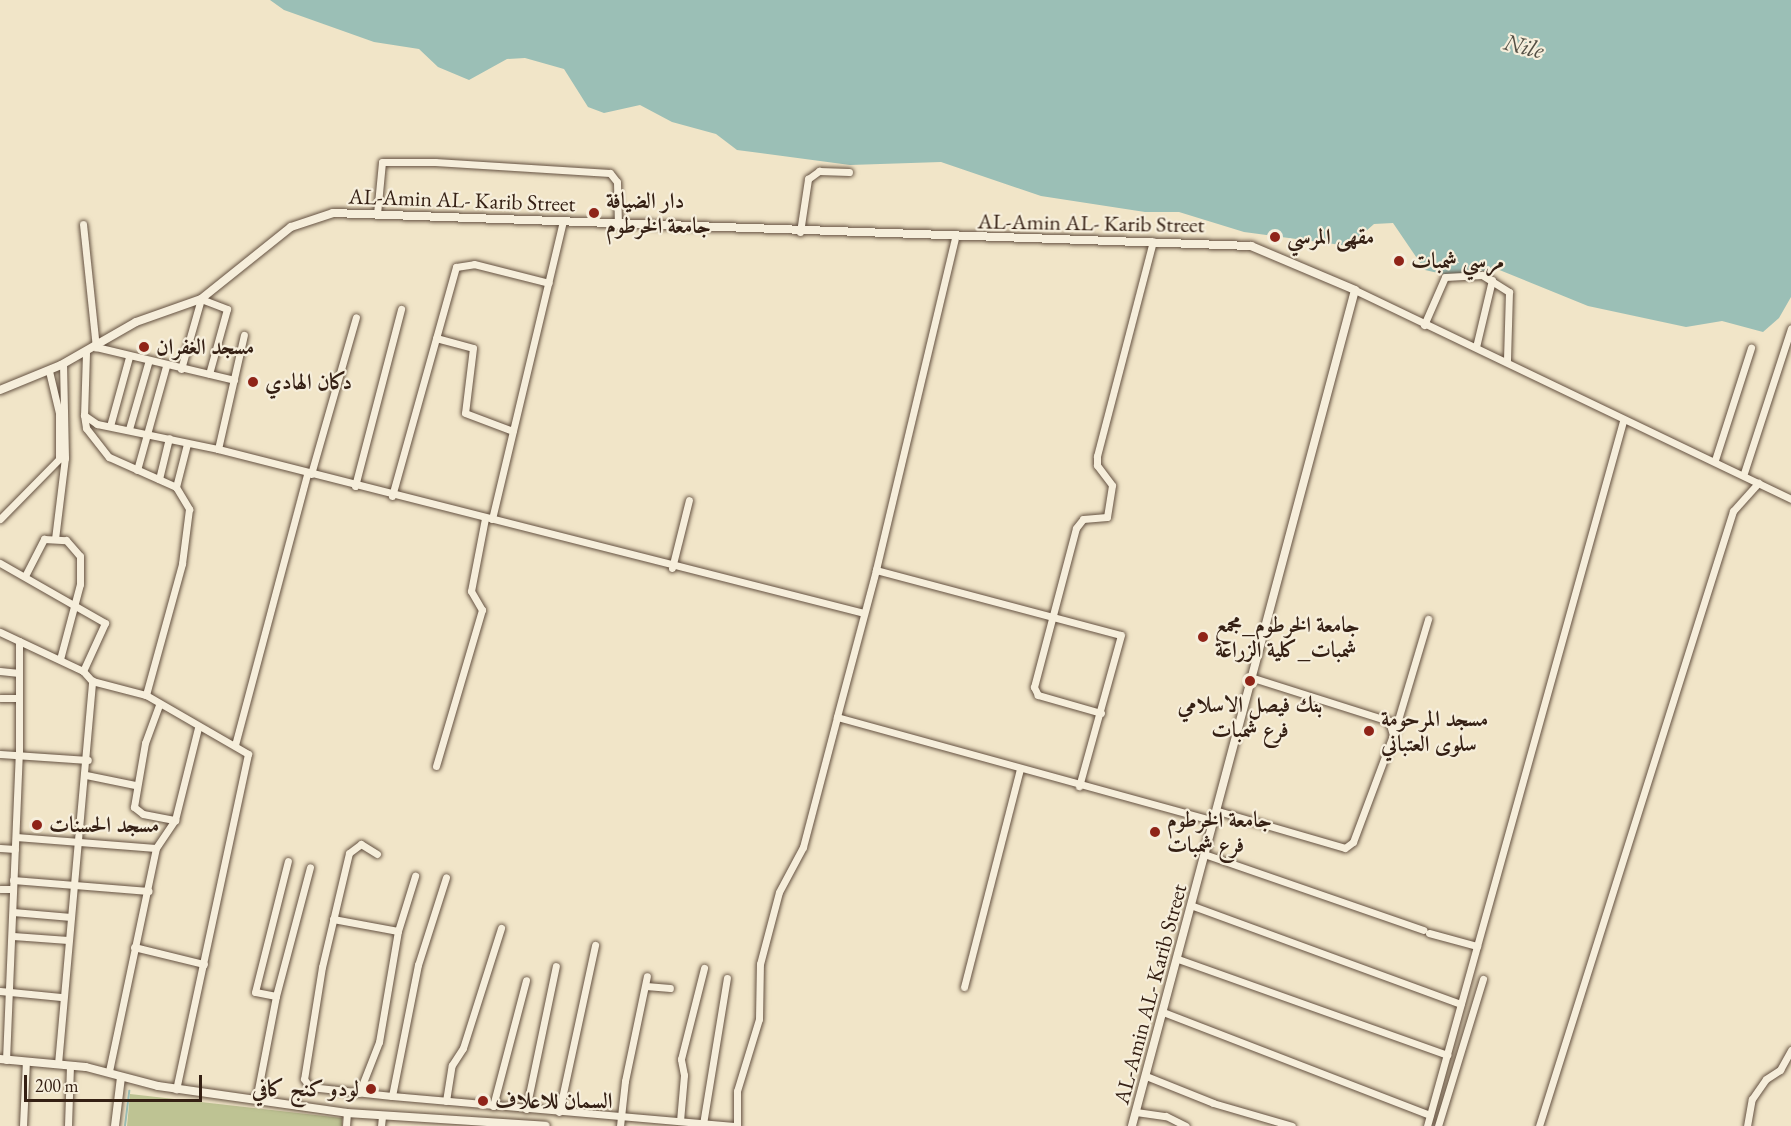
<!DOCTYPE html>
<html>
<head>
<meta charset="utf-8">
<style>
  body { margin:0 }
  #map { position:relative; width:1791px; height:1126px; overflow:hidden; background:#f1e5c8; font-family:"EB Garamond",Amiri,serif }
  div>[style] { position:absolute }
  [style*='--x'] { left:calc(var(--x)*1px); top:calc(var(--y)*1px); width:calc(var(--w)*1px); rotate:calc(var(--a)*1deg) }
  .green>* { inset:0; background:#bec393 }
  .water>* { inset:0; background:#9bbfb6 }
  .stream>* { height:1.5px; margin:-0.75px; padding:0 0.75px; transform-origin:0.75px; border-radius:0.75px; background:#9bbfb6 }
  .roads { filter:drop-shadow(0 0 2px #645141) drop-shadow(0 0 2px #645141) }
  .minor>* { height:7px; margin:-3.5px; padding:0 3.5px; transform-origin:3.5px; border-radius:3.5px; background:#f6eedb }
  .tertiary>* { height:8px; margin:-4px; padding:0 4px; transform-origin:4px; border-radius:4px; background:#f6eedb }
  .dots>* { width:16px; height:16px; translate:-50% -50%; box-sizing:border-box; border:3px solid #f6eedb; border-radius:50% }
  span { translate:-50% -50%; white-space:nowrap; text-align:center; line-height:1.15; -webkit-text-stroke:4.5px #f6eedb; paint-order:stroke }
  .street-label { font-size:22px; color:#352014 }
  .poi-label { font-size:22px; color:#352014; font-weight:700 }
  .left { translate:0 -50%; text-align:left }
  .right { translate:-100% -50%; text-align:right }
  .water-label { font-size:24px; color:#545045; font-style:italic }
  .scale { position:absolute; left:24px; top:1075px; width:178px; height:27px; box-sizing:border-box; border:3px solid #352014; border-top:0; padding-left:8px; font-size:18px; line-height:21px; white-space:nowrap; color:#352014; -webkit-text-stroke:4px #f6eedb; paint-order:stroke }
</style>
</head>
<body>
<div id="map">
  <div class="green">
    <i style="clip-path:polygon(130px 1094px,342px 1118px,342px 1126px,127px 1126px)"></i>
  </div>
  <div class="water">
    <i style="clip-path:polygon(270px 0,1791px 0,1791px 297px,1779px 318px,1763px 332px,1722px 321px,1686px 327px,1588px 306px,1497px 269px,1451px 276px,1425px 270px,1393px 223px,1374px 224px,1349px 246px,1244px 232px,1179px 212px,1145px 212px,1041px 196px,941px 162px,850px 165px,737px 150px,716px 134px,672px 122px,640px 105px,604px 113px,588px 107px,564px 69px,525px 58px,507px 59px,469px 80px,438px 67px,419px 49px,374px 42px,284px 10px)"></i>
  </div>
  <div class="stream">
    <i style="--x:125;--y:1126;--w:35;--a:-83"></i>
  </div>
  <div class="roads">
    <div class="minor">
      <i style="--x:377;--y:214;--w:52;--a:-84.5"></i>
      <i style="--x:382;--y:162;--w:53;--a:0"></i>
      <i style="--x:435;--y:162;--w:175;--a:3.6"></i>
      <i style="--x:610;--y:173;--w:11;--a:52"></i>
      <i style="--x:617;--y:182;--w:43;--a:88.7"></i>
      <i style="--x:83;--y:224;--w:124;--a:84"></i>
      <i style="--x:96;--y:347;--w:142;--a:13.4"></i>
      <i style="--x:800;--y:232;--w:54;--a:-81.4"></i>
      <i style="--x:808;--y:179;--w:14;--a:-36"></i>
      <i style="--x:819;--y:171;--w:30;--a:2"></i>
      <i style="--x:955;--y:238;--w:341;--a:103.4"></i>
      <i style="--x:876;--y:570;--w:253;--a:14.9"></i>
      <i style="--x:1121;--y:635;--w:157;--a:105.5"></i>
      <i style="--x:1355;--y:290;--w:484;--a:25.6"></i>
      <i style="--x:201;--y:299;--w:28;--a:21"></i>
      <i style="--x:227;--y:309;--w:67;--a:105.5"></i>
      <i style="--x:1424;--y:325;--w:52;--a:-66.4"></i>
      <i style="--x:1445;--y:277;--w:37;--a:-3"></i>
      <i style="--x:1482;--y:275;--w:32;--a:32"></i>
      <i style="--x:1509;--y:292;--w:69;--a:91.7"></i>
      <i style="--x:436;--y:338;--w:38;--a:15"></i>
      <i style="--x:473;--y:348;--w:65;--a:97"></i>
      <i style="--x:465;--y:413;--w:51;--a:20.6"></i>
      <i style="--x:1476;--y:347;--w:69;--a:-76.6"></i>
      <i style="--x:86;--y:353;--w:62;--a:91.8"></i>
      <i style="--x:84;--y:415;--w:16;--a:35"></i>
      <i style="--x:97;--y:424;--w:124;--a:11.7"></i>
      <i style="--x:218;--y:449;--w:666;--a:14.24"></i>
      <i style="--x:181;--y:369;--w:73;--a:-74.1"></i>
      <i style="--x:84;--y:415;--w:13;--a:81"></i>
      <i style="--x:86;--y:428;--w:37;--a:52"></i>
      <i style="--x:109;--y:457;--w:73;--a:24.1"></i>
      <i style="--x:176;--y:487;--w:26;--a:59"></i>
      <i style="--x:189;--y:509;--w:55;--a:97.3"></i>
      <i style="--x:182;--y:564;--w:136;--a:105.4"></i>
      <i style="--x:110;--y:426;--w:72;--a:-74.6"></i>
      <i style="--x:129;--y:429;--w:69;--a:-73.9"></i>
      <i style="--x:218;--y:449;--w:117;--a:-77.2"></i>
      <i style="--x:1715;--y:460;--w:118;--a:-72.2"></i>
      <i style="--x:137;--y:470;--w:108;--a:-74.4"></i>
      <i style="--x:1744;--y:473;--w:152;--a:-72"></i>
      <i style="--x:311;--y:474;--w:163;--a:-74"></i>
      <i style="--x:159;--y:479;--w:42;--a:-76.3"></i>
      <i style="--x:355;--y:486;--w:183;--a:-75.4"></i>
      <i style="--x:176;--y:487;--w:44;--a:-75.7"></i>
      <i style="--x:392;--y:496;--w:238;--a:-74.4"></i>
      <i style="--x:456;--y:267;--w:18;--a:-9"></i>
      <i style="--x:474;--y:264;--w:77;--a:14.2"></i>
      <i style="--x:0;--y:519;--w:84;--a:-45.5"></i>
      <i style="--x:59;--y:459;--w:46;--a:-90"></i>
      <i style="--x:59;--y:413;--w:43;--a:-103.4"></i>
      <i style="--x:492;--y:519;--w:305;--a:-76.6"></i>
      <i style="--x:55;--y:539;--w:82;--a:-83"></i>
      <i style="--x:65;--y:458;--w:94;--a:-91.2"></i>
      <i style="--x:0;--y:563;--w:121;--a:29.7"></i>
      <i style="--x:105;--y:623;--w:53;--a:114.6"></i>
      <i style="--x:672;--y:568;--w:70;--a:-76"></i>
      <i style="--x:876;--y:570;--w:152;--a:104.9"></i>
      <i style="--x:837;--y:717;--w:392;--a:15.4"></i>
      <i style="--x:25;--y:576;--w:42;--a:-62.8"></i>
      <i style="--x:44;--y:539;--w:22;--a:3"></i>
      <i style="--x:66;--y:540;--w:21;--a:49"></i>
      <i style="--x:80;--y:556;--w:28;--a:90"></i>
      <i style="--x:80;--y:584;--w:78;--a:104.9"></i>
      <i style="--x:0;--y:632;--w:92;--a:25.2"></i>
      <i style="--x:83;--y:671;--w:13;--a:48"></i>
      <i style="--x:92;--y:681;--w:56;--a:14.5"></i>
      <i style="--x:146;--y:695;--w:118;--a:30"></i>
      <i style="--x:248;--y:754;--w:343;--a:102.1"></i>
      <i style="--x:0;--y:671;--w:19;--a:6"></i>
      <i style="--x:0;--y:698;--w:19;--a:0"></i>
      <i style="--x:159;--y:705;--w:40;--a:110.2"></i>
      <i style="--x:145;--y:743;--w:65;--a:99.8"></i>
      <i style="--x:134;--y:807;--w:11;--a:38"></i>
      <i style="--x:143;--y:814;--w:33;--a:11"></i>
      <i style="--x:1101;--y:713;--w:66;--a:-164.1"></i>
      <i style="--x:1038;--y:695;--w:9;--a:-117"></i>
      <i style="--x:1034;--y:687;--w:164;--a:-75.2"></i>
      <i style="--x:1076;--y:528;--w:11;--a:-52"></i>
      <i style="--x:1083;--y:519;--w:24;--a:-5"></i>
      <i style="--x:1107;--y:517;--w:32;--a:-81"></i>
      <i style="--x:1112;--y:485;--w:25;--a:-127"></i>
      <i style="--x:1097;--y:465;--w:9;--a:-90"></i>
      <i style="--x:1097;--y:456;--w:222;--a:-75.4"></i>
      <i style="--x:1395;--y:730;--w:116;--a:-73.4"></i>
      <i style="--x:235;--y:745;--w:280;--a:-75.1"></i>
      <i style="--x:0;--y:754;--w:88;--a:3.9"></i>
      <i style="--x:436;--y:766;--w:163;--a:-73.6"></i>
      <i style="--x:482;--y:610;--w:22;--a:-120"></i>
      <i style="--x:471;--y:591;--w:74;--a:-79.1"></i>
      <i style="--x:86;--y:775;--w:50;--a:11.5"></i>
      <i style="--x:1218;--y:811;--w:132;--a:16.2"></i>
      <i style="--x:1345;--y:848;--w:10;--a:-37"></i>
      <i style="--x:1353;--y:842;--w:114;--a:-69.5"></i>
      <i style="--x:1393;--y:735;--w:15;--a:-106"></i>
      <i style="--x:1389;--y:721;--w:146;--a:-162.4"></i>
      <i style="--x:16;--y:837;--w:140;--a:4.5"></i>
      <i style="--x:0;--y:848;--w:15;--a:4"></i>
      <i style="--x:377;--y:854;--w:19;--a:-148"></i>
      <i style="--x:361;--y:844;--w:15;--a:143"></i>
      <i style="--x:349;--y:853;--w:117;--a:103.3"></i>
      <i style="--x:322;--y:967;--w:113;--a:99.1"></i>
      <i style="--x:304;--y:1079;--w:10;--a:53"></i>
      <i style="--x:310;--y:1087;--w:82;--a:6.3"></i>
      <i style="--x:392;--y:1096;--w:134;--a:-78.8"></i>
      <i style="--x:418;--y:965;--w:92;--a:-72.3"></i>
      <i style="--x:1207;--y:855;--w:229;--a:19.1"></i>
      <i style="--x:13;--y:880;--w:136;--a:4.6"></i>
      <i style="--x:0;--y:889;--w:13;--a:0"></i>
      <i style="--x:1193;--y:906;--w:285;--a:20.1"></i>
      <i style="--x:13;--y:912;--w:58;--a:4.9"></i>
      <i style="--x:333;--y:919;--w:66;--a:10.5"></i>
      <i style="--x:1429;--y:933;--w:50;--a:15.2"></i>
      <i style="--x:13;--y:936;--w:55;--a:4.2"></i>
      <i style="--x:134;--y:947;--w:72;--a:13.7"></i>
      <i style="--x:1178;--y:959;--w:286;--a:19.6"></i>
      <i style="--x:646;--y:986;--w:24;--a:5"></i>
      <i style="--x:964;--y:987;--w:225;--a:-75.6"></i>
      <i style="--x:0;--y:991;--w:61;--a:5.6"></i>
      <i style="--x:276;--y:996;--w:21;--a:-169"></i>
      <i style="--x:255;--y:992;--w:135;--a:-75.9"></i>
      <i style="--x:1163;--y:1012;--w:286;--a:21.1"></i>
      <i style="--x:6;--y:1060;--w:305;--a:-87.6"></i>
      <i style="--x:19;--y:755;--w:114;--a:-90"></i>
      <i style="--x:58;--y:1064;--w:385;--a:-84.9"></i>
      <i style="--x:109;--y:1071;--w:228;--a:-78.1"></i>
      <i style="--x:156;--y:848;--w:34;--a:-56"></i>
      <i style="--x:175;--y:820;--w:95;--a:-76"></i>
      <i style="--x:1146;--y:1076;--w:72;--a:21.9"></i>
      <i style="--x:1213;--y:1103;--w:82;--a:16.2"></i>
      <i style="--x:359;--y:1093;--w:55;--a:-68.6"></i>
      <i style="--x:379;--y:1042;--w:113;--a:-80.3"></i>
      <i style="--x:398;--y:931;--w:58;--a:-72.8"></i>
      <i style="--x:392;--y:1096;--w:346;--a:5"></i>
      <i style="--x:737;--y:1126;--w:35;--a:-90"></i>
      <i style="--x:737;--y:1091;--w:75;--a:-73"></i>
      <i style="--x:759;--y:1019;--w:55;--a:-89"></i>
      <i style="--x:760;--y:964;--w:74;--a:-75.2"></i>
      <i style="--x:779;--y:892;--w:51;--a:-61.9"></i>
      <i style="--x:803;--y:847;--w:134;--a:-75.3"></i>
      <i style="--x:256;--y:1100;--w:106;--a:-79.1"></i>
      <i style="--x:276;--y:996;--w:133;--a:-75.2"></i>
      <i style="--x:446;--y:1101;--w:36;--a:-81"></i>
      <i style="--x:452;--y:1065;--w:20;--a:-57"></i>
      <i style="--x:463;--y:1048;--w:126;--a:-72.4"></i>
      <i style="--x:493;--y:1106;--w:130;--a:-75.3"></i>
      <i style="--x:526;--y:1109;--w:146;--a:-78.2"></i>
      <i style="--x:559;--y:1112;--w:171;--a:-77.8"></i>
      <i style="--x:1136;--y:1112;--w:30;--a:8"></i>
      <i style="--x:1166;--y:1116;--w:22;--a:27"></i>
      <i style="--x:680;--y:1121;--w:46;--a:-85"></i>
      <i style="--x:684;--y:1075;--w:16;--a:-101"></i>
      <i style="--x:681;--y:1059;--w:94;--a:-75.8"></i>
      <i style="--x:703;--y:1124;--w:148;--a:-80.7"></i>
      <i style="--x:23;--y:1126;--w:65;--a:-87.4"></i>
      <i style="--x:68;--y:1126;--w:60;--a:-88.1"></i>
      <i style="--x:346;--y:1126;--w:13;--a:-86"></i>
      <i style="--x:381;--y:1126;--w:10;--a:-84"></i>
      <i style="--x:620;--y:1126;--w:45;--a:-83.7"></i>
      <i style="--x:625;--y:1081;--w:107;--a:-78.2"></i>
      <i style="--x:1427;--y:1126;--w:732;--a:-74.46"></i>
      <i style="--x:1438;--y:1126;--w:154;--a:-73"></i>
      <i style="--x:1539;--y:1126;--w:645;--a:-72.49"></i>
      <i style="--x:1733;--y:511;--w:38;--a:-48"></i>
      <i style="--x:1747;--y:1126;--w:27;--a:-80"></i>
      <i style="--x:1752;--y:1099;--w:24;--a:-55"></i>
      <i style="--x:1766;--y:1079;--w:17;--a:-33"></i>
      <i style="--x:1780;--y:1070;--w:23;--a:-61"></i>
    </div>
    <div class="tertiary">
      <i style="--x:0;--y:390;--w:66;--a:-22.3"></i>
      <i style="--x:61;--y:365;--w:86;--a:-29.8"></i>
      <i style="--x:136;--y:322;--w:69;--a:-19.5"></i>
      <i style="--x:201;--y:299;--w:115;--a:-38.7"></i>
      <i style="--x:291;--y:227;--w:44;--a:-18.4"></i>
      <i style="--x:333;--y:213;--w:919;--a:2.06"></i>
      <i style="--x:1251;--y:246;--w:113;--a:22.9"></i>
      <i style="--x:1355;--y:290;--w:865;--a:104.94"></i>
      <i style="--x:0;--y:1059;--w:86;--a:5.3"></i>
      <i style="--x:86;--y:1067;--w:74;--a:14.8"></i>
      <i style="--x:158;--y:1086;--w:191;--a:8.1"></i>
      <i style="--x:347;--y:1113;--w:199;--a:3.7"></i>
      <i style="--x:115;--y:1126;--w:49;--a:-83"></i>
    </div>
  </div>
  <div class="dots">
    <i style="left:594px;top:213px;background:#8f2418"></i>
    <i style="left:1275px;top:237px;background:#8f2418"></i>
    <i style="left:1399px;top:261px;background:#8f2418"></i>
    <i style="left:144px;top:347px;background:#8f2418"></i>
    <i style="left:253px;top:382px;background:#8f2418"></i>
    <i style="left:1203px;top:637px;background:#8f2418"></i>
    <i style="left:1250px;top:681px;background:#8f2418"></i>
    <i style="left:1369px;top:731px;background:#8f2418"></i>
    <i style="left:37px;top:825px;background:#8f2418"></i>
    <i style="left:1155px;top:832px;background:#8f2418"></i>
    <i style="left:371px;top:1089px;background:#8f2418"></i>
    <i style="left:483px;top:1101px;background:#8f2418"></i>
  </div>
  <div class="street-label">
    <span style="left:462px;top:200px;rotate:2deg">AL-Amin AL- Karib Street</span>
    <span style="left:1091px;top:223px;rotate:1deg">AL-Amin AL- Karib Street</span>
    <span style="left:1150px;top:994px;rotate:-75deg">AL-Amin AL- Karib Street</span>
  </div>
  <div class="poi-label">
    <span class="left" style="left:606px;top:213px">دار الضيافة<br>جامعة الخرطوم</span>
    <span class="left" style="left:1287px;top:237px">مقهى المرسي</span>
    <span class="left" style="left:1411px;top:261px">مرسي شمبات</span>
    <span class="left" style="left:156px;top:347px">مسجد الغفران</span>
    <span class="left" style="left:265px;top:382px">دكان الهادي</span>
    <span class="left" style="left:1215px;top:637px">جامعة الخرطوم_مجمع<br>شمبات_كلية الزراعة</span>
    <span style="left:1250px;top:717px">بنك فيصل الاسلامي<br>فرع شمبات</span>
    <span class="left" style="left:1381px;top:731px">مسجد المرحومة<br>سلوى العتباني</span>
    <span class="left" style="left:1167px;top:832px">جامعة الخرطوم<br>فرع شمبات</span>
    <span class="left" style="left:49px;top:825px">مسجد الحسنات</span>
    <span class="right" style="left:359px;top:1089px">لودو كنج كافي</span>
    <span class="left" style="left:495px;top:1101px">السمان للاعلاف</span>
  </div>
  <div class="water-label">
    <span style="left:1524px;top:46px;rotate:14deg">Nile</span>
  </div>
  <div class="scale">200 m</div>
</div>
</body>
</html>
